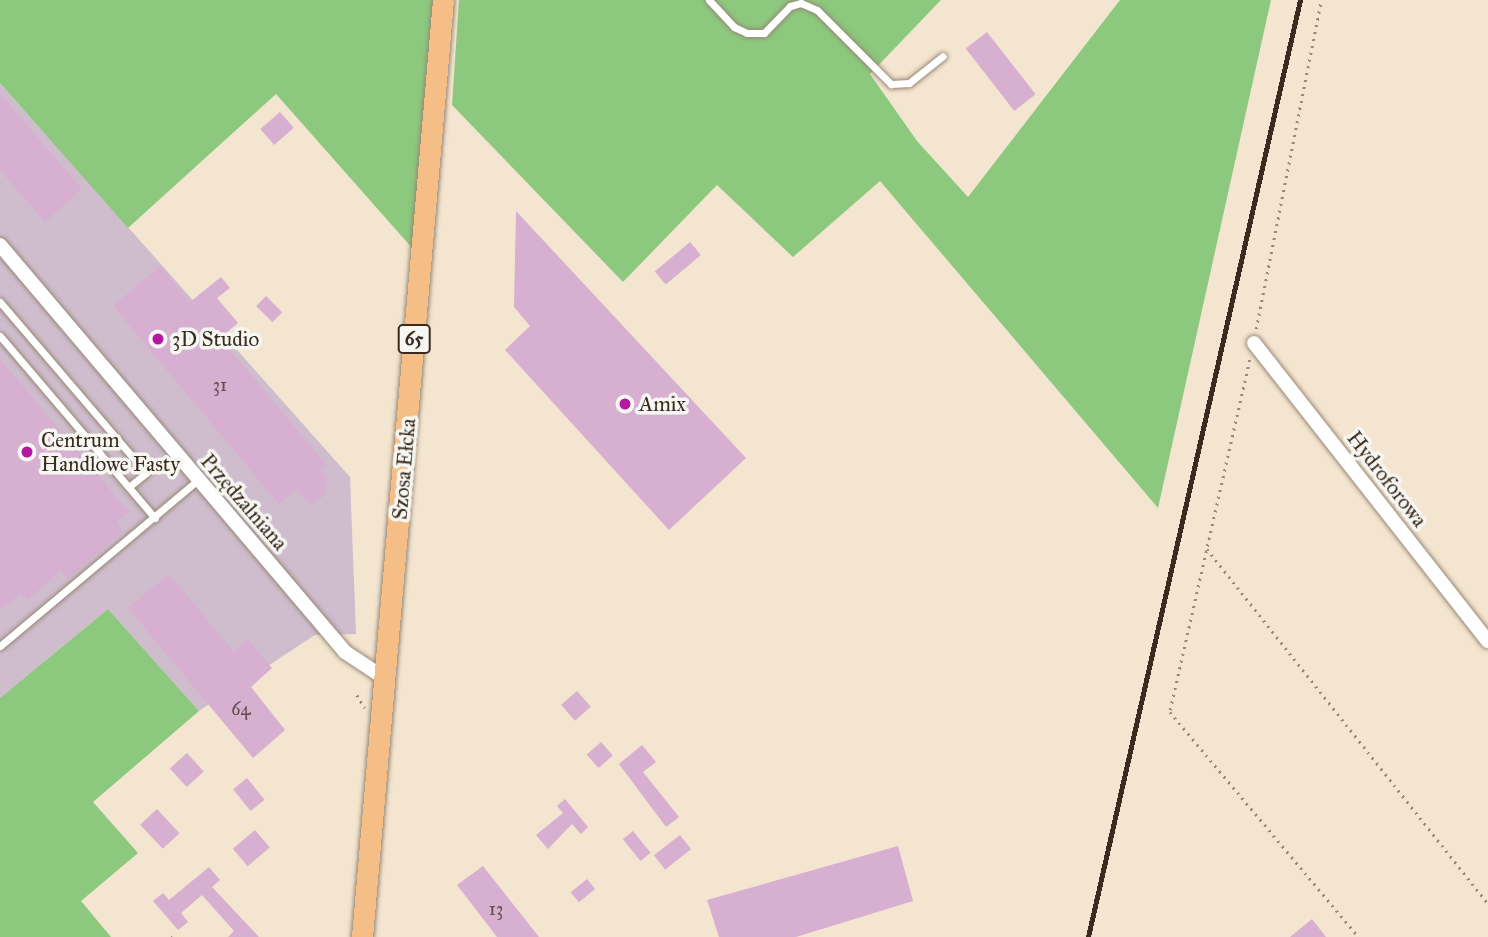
<!DOCTYPE html>
<html>
<head>
<meta charset="utf-8">
<style>
  body { margin:0 }
  #map { position:relative; width:1488px; height:937px; overflow:hidden; background:#f4e5d0; font-family:"IM FELL Great Primer",serif }
  div>[style] { position:absolute }
  [style*='--x'] { left:calc(var(--x)*1px); top:calc(var(--y)*1px); width:calc(var(--w)*1px); rotate:calc(var(--a)*1deg) }
  .industrial>* { inset:0; background:#cfbdce }
  .green>* { inset:0; background:#8cc97e }
  .building>* { inset:0; background:#d6afd1; transform-origin:0 0 }
  .path>* { height:2.5px; margin-top:-1.25px; transform-origin:0; background:repeating-linear-gradient(90deg,#988877 0 2px,transparent 0 7px) }
  .roads { filter:drop-shadow(0 0 2px #988877) drop-shadow(0 0 2px #988877) }
  .service>* { height:7px; margin:-3.5px; padding:0 3.5px; transform-origin:3.5px; border-radius:3.5px; background:#fff }
  .minor>* { height:14px; margin:-7px; padding:0 7px; transform-origin:7px; border-radius:7px; background:#fff }
  .primary>* { height:21px; margin:-10.5px; padding:0 10.5px; transform-origin:10.5px; border-radius:10.5px; background:#f6be87 }
  .rail>* { height:4.5px; margin:-2.25px; padding:0 2.25px; transform-origin:2.25px; border-radius:2.25px; background:#3b2a1e }
  .dots>* { width:19px; height:19px; translate:-50% -50%; box-sizing:border-box; border:4px solid #f6f6f2; border-radius:50% }
  span { translate:-50% -50%; white-space:nowrap; text-align:center; line-height:1.15; -webkit-text-stroke:7px #f6f6f2; paint-order:stroke }
  .number-label { font-size:18px; color:#624b4b }
  .number-label span { -webkit-text-stroke-width:0 }
  .shield-label span { padding:2px 5px; background:#f6f6f2; border:2px solid; border-radius:5px; -webkit-text-stroke-width:0 }
  .shield-label { font-size:19px; color:#3b2a1e; font-weight:700 }
  .poi-label { font-size:21px; color:#3b2a1e }
  .left { translate:0 -50%; text-align:left }
  .street-label { font-size:21px; color:#3b2a1e }
</style>
</head>
<body>
<div id="map">
  <div class="industrial">
    <i style="clip-path:polygon(0 83px,350px 477px,356px 634px,315px 635px,199px 711px,108px 609px,0 698px)"></i>
  </div>
  <div class="green">
    <i style="clip-path:polygon(0 0,433px 0,413px 249px,276px 94px,128px 228px,0 83px)"></i>
    <i style="clip-path:polygon(459px 0,941px 0,870px 74px,917px 141px,968px 197px,1120px 0,1271px 0,1158px 508px,880px 181px,793px 257px,717px 185px,623px 282px,452px 105px)"></i>
    <i style="clip-path:polygon(108px 609px,199px 711px,93px 802px,138px 853px,81px 901px,111px 937px,0 937px,0 698px)"></i>
  </div>
  <div class="building">
    <i style="left:987px;top:32px;width:79px;height:27px;rotate:52deg"></i>
    <i style="clip-path:polygon(0 94px,82px 189px,45px 222px,0 170px)"></i>
    <i style="left:280px;top:112px;width:21px;height:26px;rotate:49deg"></i>
    <i style="clip-path:polygon(516px 211px,746px 458px,669px 530px,505px 350px,530px 326px,514px 307px)"></i>
    <i style="left:690px;top:242px;width:17px;height:46px;rotate:50deg"></i>
    <i style="clip-path:polygon(160px 266px,190px 302px,221px 277px,230px 288px,217px 298px,238px 323px,220px 338px,326px 464px,320px 469px,327px 478px,326px 494px,311px 506px,297px 489px,279px 504px,113px 306px)"></i>
    <i style="left:266px;top:296px;width:23px;height:14px;rotate:45deg"></i>
    <i style="clip-path:polygon(0 359px,129px 512px,117px 522px,123px 531px,67px 579px,61px 571px,27px 600px,21px 593px,0 610px)"></i>
    <i style="clip-path:polygon(169px 574px,234px 652px,248px 639px,272px 668px,251px 687px,285px 730px,253px 758px,128px 608px)"></i>
    <i style="left:577px;top:691px;width:21px;height:21px;rotate:49deg"></i>
    <i style="left:601px;top:742px;width:18px;height:19px;rotate:49deg"></i>
    <i style="clip-path:polygon(642px 745px,656px 762px,643px 772px,679px 817px,666px 827px,619px 764px)"></i>
    <i style="left:187px;top:753px;width:25px;height:23px;rotate:48deg"></i>
    <i style="left:247px;top:778px;width:28px;height:18px;rotate:51deg"></i>
    <i style="clip-path:polygon(565px 799px,588px 827px,581px 834px,572px 824px,548px 849px,536px 835px,563px 813px,557px 806px)"></i>
    <i style="left:157px;top:809px;width:33px;height:23px;rotate:47deg"></i>
    <i style="left:255px;top:830px;width:23px;height:29px;rotate:50deg"></i>
    <i style="left:633px;top:831px;width:28px;height:13px;rotate:51deg"></i>
    <i style="left:680px;top:835px;width:18px;height:33px;rotate:52deg"></i>
    <i style="clip-path:polygon(898px 846px,913px 901px,796px 937px,719px 937px,707px 900px)"></i>
    <i style="clip-path:polygon(483px 866px,539px 937px,497px 937px,457px 885px)"></i>
    <i style="clip-path:polygon(209px 867px,220px 880px,212px 887px,259px 937px,228px 937px,234px 931px,202px 895px,181px 913px,188px 922px,178px 930px,153px 901px,163px 893px,169px 900px)"></i>
    <i style="left:587px;top:879px;width:13px;height:21px;rotate:51deg"></i>
    <i style="clip-path:polygon(1312px 919px,1326px 937px,1290px 937px)"></i>
  </div>
  <div class="path">
    <i style="--x:1256;--y:329;--w:335;--a:-78.8"></i>
    <i style="--x:1250;--y:360;--w:361;--a:102.8"></i>
    <i style="--x:1170;--y:712;--w:294;--a:50"></i>
    <i style="--x:1207;--y:549;--w:452;--a:51.6"></i>
    <i style="--x:357;--y:695;--w:15;--a:58"></i>
    <i style="--x:171;--y:936;--w:1;--a:45"></i>
  </div>
  <div class="roads">
    <div class="service">
      <i style="--x:709;--y:0;--w:37;--a:47"></i>
      <i style="--x:734;--y:27;--w:14;--a:25"></i>
      <i style="--x:747;--y:33;--w:17;--a:0"></i>
      <i style="--x:764;--y:33;--w:37;--a:-46"></i>
      <i style="--x:790;--y:6;--w:11;--a:-15"></i>
      <i style="--x:801;--y:3;--w:17;--a:24"></i>
      <i style="--x:817;--y:10;--w:105;--a:45"></i>
      <i style="--x:891;--y:84;--w:18;--a:-3"></i>
      <i style="--x:909;--y:83;--w:43;--a:-38.5"></i>
      <i style="--x:0;--y:302;--w:225;--a:49.5"></i>
      <i style="--x:146;--y:473;--w:22;--a:141"></i>
      <i style="--x:0;--y:336;--w:239;--a:49.6"></i>
      <i style="--x:0;--y:646;--w:258;--a:-40"></i>
    </div>
    <div class="minor">
      <i style="--x:0;--y:245;--w:534;--a:49.71"></i>
      <i style="--x:345;--y:652;--w:49;--a:33.4"></i>
      <i style="--x:1254;--y:343;--w:379;--a:51.9"></i>
    </div>
    <div class="primary">
      <i style="--x:362;--y:937;--w:940;--a:-85.06"></i>
    </div>
  </div>
  <div class="rail">
    <i style="--x:1088;--y:937;--w:961;--a:-77.25"></i>
  </div>
  <div class="dots">
    <i style="left:158px;top:339px;background:#b5179e"></i>
    <i style="left:625px;top:404px;background:#b5179e"></i>
    <i style="left:27px;top:452px;background:#b5179e"></i>
  </div>
  <div class="number-label">
    <span style="left:220px;top:385px">31</span>
    <span style="left:241px;top:709px">64</span>
    <span style="left:496px;top:909px">13</span>
  </div>
  <div class="shield-label">
    <span style="left:414px;top:339px">65</span>
  </div>
  <div class="poi-label">
    <span class="left" style="left:172px;top:339px">3D Studio</span>
    <span class="left" style="left:639px;top:404px">Amix</span>
    <span class="left" style="left:41px;top:452px">Centrum<br>Handlowe Fasty</span>
  </div>
  <div class="street-label">
    <span style="left:404px;top:469px;rotate:-85deg">Szosa Ełcka</span>
    <span style="left:1387px;top:479px;rotate:52deg">Hydroforowa</span>
    <span style="left:244px;top:502px;rotate:49deg">Przędzalniana</span>
  </div>
</div>
</body>
</html>
